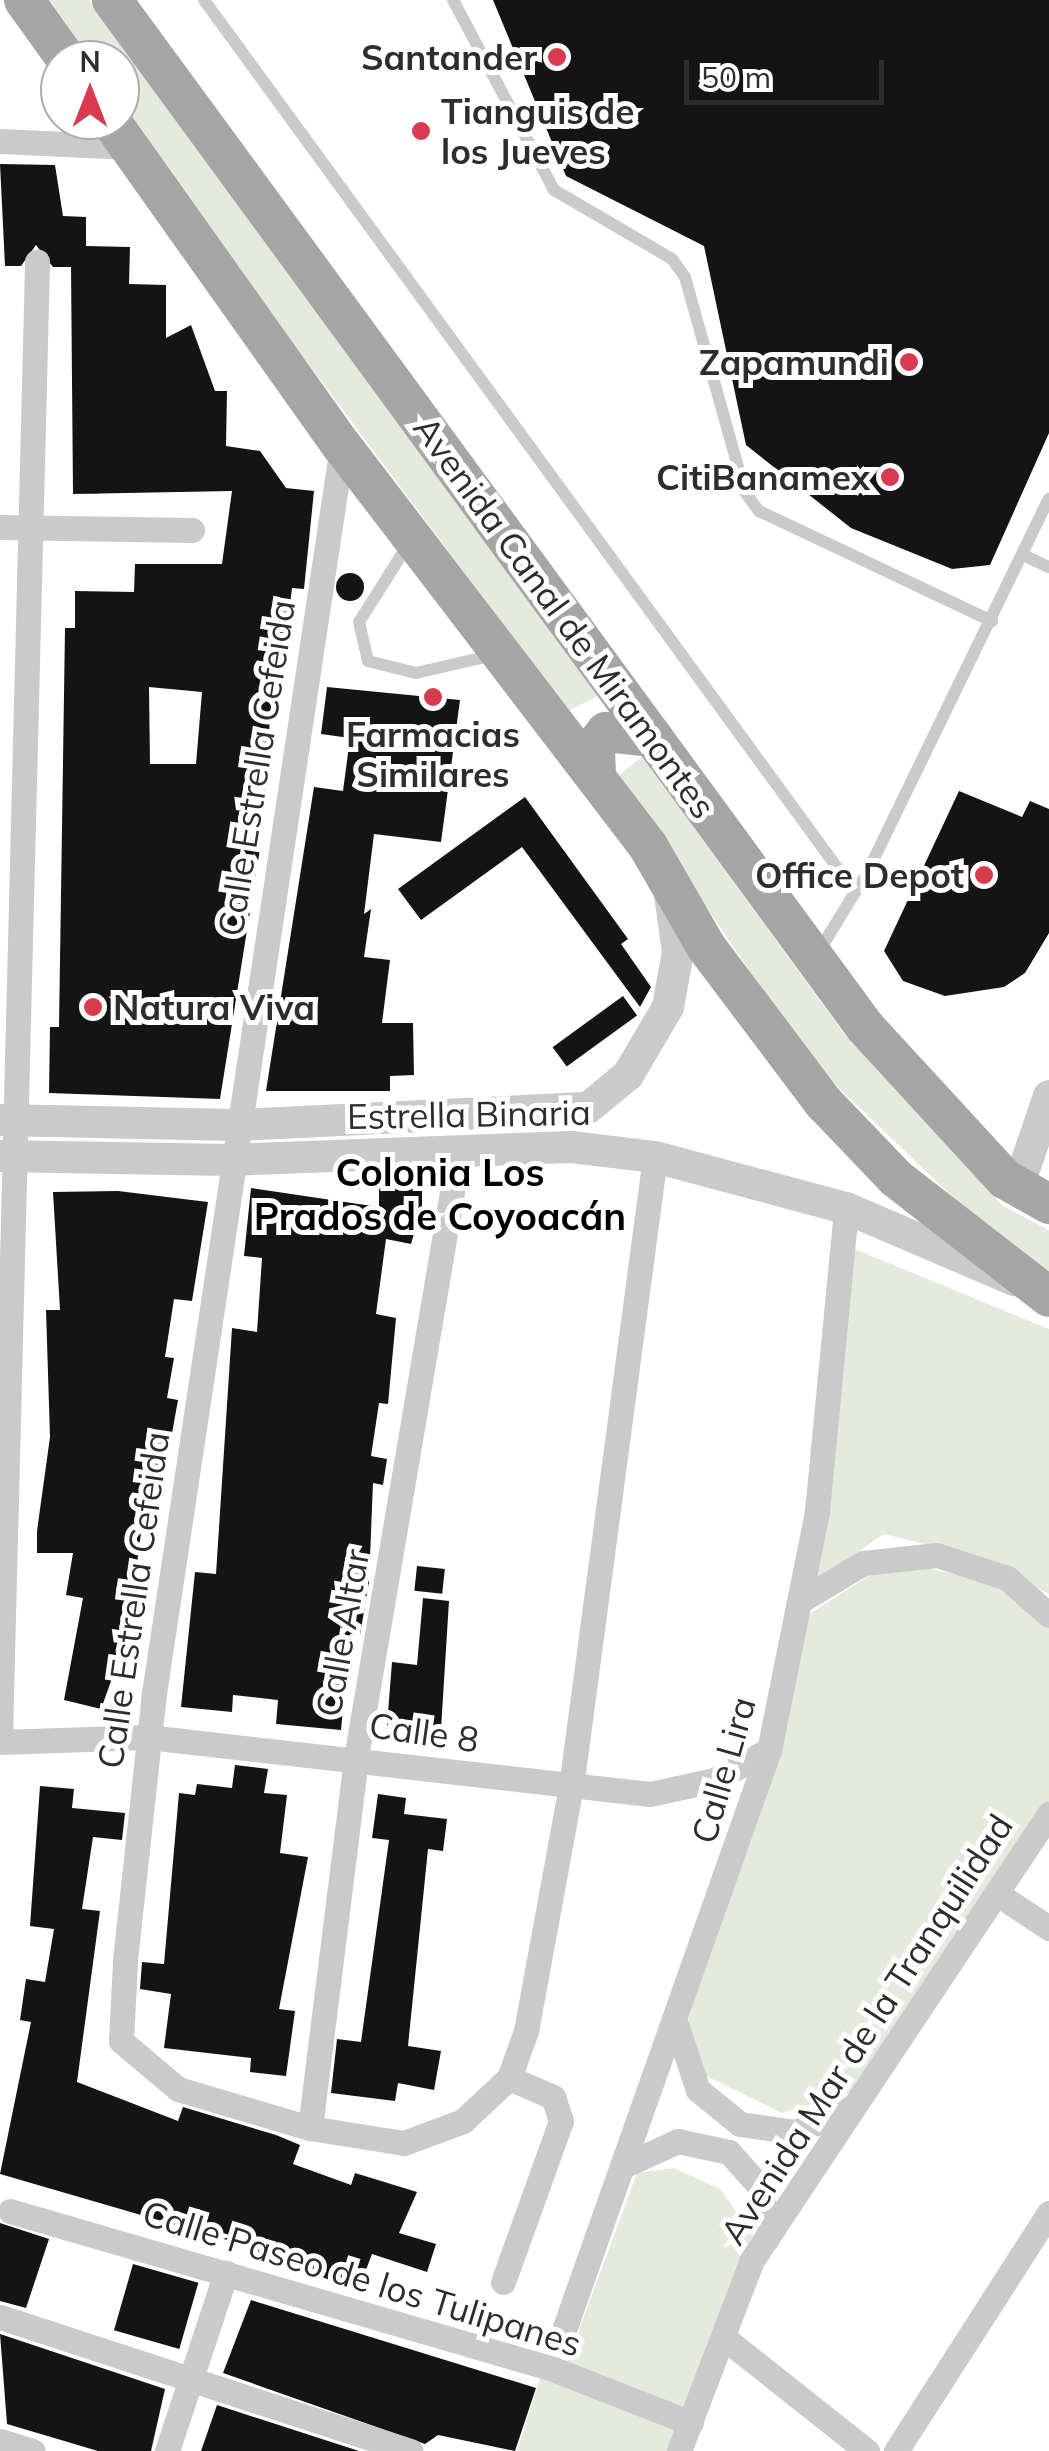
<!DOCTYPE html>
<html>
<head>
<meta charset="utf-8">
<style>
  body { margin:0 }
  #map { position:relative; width:1049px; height:2451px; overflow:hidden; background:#fff; font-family:Mulish,sans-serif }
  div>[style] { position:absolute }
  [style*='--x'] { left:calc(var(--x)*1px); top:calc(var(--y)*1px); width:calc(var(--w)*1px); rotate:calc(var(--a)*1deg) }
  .green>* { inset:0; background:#e4eadc }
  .building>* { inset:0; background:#141414; transform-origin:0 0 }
  .round { border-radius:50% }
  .service>* { height:12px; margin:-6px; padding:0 6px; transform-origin:6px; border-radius:6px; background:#cacaca }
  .minor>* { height:25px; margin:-12.5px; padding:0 12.5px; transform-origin:12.5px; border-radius:12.5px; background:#cacaca }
  .tertiary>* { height:32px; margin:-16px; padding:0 16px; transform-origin:16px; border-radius:16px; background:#cacaca }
  .primary>* { height:40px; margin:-20px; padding:0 20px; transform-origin:20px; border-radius:20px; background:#a5a5a5 }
  .dots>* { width:28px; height:28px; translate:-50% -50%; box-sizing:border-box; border:5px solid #fff; border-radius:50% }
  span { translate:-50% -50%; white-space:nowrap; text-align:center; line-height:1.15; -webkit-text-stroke:10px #fff; paint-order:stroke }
  .poi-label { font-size:35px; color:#2d2d2d; font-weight:700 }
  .right { translate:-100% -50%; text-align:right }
  .left { translate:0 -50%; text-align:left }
  .street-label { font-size:35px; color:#2d2d2d }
  .neighbourhood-label { font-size:38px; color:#000; font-weight:700 }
  .north { position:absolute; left:40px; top:40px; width:100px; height:100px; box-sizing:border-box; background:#fff; border:2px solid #ababab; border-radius:50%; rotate:0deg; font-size:28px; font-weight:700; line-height:40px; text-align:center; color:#2d2d2d }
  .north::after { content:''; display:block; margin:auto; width:35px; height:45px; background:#d93a4d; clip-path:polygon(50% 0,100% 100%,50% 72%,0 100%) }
  .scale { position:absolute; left:684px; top:60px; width:200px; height:45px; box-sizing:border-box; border:5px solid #2d2d2d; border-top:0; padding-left:12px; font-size:30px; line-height:35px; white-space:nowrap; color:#2d2d2d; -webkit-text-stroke:8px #fff; paint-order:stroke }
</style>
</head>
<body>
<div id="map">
  <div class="green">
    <i style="clip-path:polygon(36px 0,89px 0,598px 696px,568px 711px,120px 112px,120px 60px,81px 60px)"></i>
    <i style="clip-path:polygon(642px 757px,845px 1035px,1003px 1206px,1049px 1230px,1049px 1277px,1020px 1262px,809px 1059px,618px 776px)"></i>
    <i style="clip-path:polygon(845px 1245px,1049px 1329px,1049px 1594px,977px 1557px,884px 1534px,815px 1581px)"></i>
    <i style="clip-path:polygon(891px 1561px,979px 1579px,1049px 1612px,1049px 1802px,856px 2091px,781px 2113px,700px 2073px,687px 2025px,802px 1619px)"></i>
    <i style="clip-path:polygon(674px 2168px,720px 2189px,756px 2238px,686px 2411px,567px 2362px,637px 2173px)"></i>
    <i style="clip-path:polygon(541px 2375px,679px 2430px,669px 2451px,517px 2451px)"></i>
  </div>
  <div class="building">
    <i style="clip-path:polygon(493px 0,1049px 0,1049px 433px,990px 565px,952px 569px,851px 528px,746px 445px,704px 246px,566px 176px)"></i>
    <i style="clip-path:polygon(evenodd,0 164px,55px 165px,63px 216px,86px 217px,86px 246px,130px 247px,129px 284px,166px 285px,166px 338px,191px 325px,215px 391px,227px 391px,226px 446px,260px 451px,286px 488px,314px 491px,304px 589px,292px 588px,281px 682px,273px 681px,260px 849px,220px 1099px,49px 1093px,50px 1027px,59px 1027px,65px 628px,75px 628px,75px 591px,134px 592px,135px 564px,222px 564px,232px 491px,73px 494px,71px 267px,53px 267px,36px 245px,21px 266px,5px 266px,0 164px,149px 687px,202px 692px,196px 764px,150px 764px,149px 687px)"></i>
    <i class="round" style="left:336px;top:573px;width:28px;height:28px"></i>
    <i style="clip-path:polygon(327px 687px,460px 700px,441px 842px,374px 834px,364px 914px,371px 909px,364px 957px,390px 960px,382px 1023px,413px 1023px,414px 1075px,390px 1076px,390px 1091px,266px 1091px,314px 787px,343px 791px,350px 738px,321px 734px)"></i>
    <i style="clip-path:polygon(959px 791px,1022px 817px,1030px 801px,1049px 809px,1049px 933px,1025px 973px,1004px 987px,945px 996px,903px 981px,884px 951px)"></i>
    <i style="clip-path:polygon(525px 797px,628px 939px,621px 944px,651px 987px,640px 1007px,522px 847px,421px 920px,398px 889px)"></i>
    <i style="left:623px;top:996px;width:24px;height:87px;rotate:54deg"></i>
    <i style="clip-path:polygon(379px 1184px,422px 1184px,422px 1206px,411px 1244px,386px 1239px,376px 1314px,396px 1318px,388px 1404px,379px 1403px,371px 1456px,387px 1459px,383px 1485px,373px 1483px,369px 1582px,360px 1635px,350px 1634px,341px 1730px,276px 1724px,278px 1700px,233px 1695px,232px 1712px,181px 1707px,195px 1572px,216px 1574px,232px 1328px,257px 1332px,262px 1258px,244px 1256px,251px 1188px,379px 1207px)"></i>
    <i style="clip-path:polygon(118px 1191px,208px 1202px,192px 1301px,174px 1299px,165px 1357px,174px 1358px,167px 1398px,178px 1400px,165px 1472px,153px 1470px,146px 1494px,128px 1634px,101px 1709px,64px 1700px,83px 1598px,66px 1595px,73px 1553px,37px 1553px,37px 1531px,50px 1437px,46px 1310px,60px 1310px,53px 1192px)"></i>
    <i style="left:417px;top:1566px;width:28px;height:25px;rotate:6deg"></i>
    <i style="clip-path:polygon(423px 1598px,449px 1601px,441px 1729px,387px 1725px,392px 1662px,417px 1665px)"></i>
    <i style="clip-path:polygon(235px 1765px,268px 1769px,264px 1793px,287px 1795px,280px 1853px,308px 1857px,279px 2009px,295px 2011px,286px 2076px,250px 2072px,251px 2058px,164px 2048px,171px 1994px,140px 1989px,142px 1962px,164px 1964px,179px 1793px,195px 1795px,197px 1784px,232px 1788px)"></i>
    <i style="clip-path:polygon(40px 1786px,74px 1789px,72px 1808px,125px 1813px,122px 1840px,93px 1837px,82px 1909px,100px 1911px,77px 2082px,178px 2121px,183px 2107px,276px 2135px,300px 2145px,293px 2164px,351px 2185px,355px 2173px,417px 2192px,399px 2233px,436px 2244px,427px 2272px,372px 2254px,358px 2291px,227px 2240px,0 2174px,31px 2022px,20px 2020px,26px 1979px,45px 1982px,54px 1929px,30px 1926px)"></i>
    <i style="clip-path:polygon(378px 1794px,406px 1798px,404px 1814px,447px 1819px,443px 1851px,428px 1849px,408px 2046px,441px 2051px,434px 2090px,398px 2083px,395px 2101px,331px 2093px,337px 2039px,361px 2042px,389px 1840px,372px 1838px)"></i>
    <i style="clip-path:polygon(0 2223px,49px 2239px,26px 2308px,0 2301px)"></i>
    <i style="left:133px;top:2264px;width:68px;height:69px;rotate:16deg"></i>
    <i style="clip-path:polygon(251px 2300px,536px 2388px,515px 2451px,438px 2435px,425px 2444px,223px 2373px)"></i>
    <i style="clip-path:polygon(0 2334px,165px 2389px,151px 2451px,98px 2451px,7px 2424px)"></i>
    <i style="clip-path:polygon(217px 2405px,359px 2451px,201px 2451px)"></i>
  </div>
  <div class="service">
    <i style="--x:204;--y:0;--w:1104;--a:53.88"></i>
    <i style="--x:453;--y:0;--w:215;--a:62"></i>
    <i style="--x:554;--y:190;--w:137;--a:30.3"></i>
    <i style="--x:672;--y:259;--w:22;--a:54"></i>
    <i style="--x:685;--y:277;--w:223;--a:74.4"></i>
    <i style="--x:745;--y:492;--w:24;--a:54"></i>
    <i style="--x:759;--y:511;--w:258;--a:25.3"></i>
    <i style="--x:409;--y:543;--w:93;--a:122.3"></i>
    <i style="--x:359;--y:622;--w:40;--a:77"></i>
    <i style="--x:368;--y:661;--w:49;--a:14"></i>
    <i style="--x:416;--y:673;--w:80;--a:-13"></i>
    <i style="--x:1023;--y:555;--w:29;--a:25"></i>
    <i style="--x:819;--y:951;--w:92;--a:-58.4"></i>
    <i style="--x:867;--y:873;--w:416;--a:-64.1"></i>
  </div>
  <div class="minor">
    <i style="--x:0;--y:141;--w:129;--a:2.7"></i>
    <i style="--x:342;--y:446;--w:1261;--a:98.57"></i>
    <i style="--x:154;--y:1693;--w:271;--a:96.2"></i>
    <i style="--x:125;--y:1962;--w:79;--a:92.9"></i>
    <i style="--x:121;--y:2041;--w:75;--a:40.1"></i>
    <i style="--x:178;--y:2089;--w:138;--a:16.5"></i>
    <i style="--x:310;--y:2128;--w:95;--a:9.1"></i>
    <i style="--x:404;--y:2143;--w:63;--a:-20.4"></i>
    <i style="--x:463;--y:2121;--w:63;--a:-43.1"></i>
    <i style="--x:509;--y:2078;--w:50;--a:-70.1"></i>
    <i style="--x:526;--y:2031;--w:248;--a:-79.6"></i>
    <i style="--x:571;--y:1787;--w:636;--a:-82.41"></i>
    <i style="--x:0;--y:527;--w:192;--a:0.9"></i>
    <i style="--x:800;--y:1601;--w:74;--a:-31.1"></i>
    <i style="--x:863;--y:1563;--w:74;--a:-6.2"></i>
    <i style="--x:937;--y:1555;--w:74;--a:18.2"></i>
    <i style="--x:1007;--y:1578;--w:56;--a:41.4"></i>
    <i style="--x:0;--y:1737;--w:1476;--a:-88.56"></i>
    <i style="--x:0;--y:1742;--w:148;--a:-1.9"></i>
    <i style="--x:148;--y:1737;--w:505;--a:6.48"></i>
    <i style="--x:650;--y:1794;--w:66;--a:-12.3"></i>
    <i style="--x:714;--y:1780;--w:63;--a:-28.6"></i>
    <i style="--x:996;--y:1893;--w:64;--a:33.4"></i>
    <i style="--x:677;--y:2027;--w:66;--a:71.6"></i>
    <i style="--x:698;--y:2090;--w:54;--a:39"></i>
    <i style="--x:740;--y:2124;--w:56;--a:8.3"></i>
    <i style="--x:795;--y:2132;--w:61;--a:-23.2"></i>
    <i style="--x:310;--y:2128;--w:373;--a:-82.9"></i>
    <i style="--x:356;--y:1758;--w:616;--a:-80.37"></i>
    <i style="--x:630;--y:2163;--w:53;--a:-24.6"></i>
    <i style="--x:678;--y:2141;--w:52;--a:12.2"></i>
    <i style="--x:729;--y:2152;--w:50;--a:48.3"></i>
    <i style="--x:762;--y:2189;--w:50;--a:84.3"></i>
    <i style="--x:10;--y:2211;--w:566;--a:16.22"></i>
    <i style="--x:553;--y:2369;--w:148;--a:21.4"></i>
    <i style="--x:503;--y:2282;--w:171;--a:-70.2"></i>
    <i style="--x:561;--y:2121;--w:25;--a:-108"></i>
    <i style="--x:553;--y:2097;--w:48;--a:-156.6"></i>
    <i style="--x:0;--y:2317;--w:432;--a:18.1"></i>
    <i style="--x:565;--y:2327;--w:612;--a:-70.53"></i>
    <i style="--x:769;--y:1750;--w:244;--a:-78.6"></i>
    <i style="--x:817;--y:1511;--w:304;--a:-84.5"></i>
    <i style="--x:723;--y:2337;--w:184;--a:38.4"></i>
    <i style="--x:0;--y:2441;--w:34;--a:17"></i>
    <i style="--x:167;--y:2451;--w:188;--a:-71.7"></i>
    <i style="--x:679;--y:2451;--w:204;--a:-69.1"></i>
    <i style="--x:752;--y:2260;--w:536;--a:-56.34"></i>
    <i style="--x:896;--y:2451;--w:283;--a:-57.3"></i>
  </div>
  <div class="tertiary">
    <i style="--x:0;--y:1120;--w:237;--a:1.2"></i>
    <i style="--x:237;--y:1125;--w:351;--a:-2.8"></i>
    <i style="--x:588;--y:1108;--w:52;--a:-39.5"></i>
    <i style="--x:628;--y:1075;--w:79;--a:-59.5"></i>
    <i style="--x:668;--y:1007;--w:56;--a:-79.7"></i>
    <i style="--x:678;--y:952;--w:58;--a:-98"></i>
    <i style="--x:0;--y:1156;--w:230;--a:1"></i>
    <i style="--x:230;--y:1160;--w:341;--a:-2.2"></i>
    <i style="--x:571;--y:1147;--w:85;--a:6.8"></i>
    <i style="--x:655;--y:1157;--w:198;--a:15"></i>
    <i style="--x:846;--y:1208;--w:183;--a:23.2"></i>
    <i style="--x:1018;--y:1187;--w:96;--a:-71.2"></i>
  </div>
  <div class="primary">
    <i style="--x:24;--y:0;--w:74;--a:54.4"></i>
    <i style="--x:112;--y:0;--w:1273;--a:53.75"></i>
    <i style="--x:865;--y:1027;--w:207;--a:47.4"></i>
    <i style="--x:1005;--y:1179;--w:51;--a:29.6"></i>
    <i style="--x:110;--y:120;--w:400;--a:54.6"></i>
    <i style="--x:342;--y:446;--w:504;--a:52.58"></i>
    <i style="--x:648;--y:846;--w:118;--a:60"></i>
    <i style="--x:707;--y:948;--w:194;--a:53"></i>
    <i style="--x:824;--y:1103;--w:105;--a:46.2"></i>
    <i style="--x:897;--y:1179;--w:192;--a:37.8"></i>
    <i style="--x:596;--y:776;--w:30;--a:-92"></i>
    <i style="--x:595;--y:746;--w:18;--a:-52"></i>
    <i style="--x:606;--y:732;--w:47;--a:6.1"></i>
  </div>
  <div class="dots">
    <i style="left:557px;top:57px;background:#d93a4d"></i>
    <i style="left:421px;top:131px;background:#d93a4d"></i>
    <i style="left:909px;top:362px;background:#d93a4d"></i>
    <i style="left:890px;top:477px;background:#d93a4d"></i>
    <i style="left:433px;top:697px;background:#d93a4d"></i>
    <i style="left:984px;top:875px;background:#d93a4d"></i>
    <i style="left:93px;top:1007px;background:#d93a4d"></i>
  </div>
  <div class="poi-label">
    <span class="right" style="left:537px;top:57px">Santander</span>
    <span class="left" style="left:441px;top:131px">Tianguis de<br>los Jueves</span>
    <span class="right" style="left:889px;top:362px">Zapamundi</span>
    <span class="right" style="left:870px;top:477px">CitiBanamex</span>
    <span style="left:433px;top:754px">Farmacias<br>Similares</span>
    <span class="right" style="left:964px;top:875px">Office Depot</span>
    <span class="left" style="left:113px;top:1007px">Natura Viva</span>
  </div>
  <div class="street-label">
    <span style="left:565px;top:617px;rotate:54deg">Avenida Canal de Miramontes</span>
    <span style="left:256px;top:768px;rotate:-81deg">Calle Estrella Cefeida</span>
    <span style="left:469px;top:1114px;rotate:-1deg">Estrella Binaria</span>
    <span style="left:133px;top:1600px;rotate:-82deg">Calle Estrella Cefeida</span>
    <span style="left:342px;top:1633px;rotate:-80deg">Calle Altar</span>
    <span style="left:424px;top:1732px;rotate:8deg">Calle 8</span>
    <span style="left:723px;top:1770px;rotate:-74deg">Calle Lira</span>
    <span style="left:866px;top:2029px;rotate:-57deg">Avenida Mar de la Tranquilidad</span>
    <span style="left:362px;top:2278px;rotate:17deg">Calle Paseo de los Tulipanes</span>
  </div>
  <div class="neighbourhood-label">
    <span style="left:440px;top:1195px">Colonia Los<br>Prados de Coyoacán</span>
  </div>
  <div class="north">N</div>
  <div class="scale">50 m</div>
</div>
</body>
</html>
